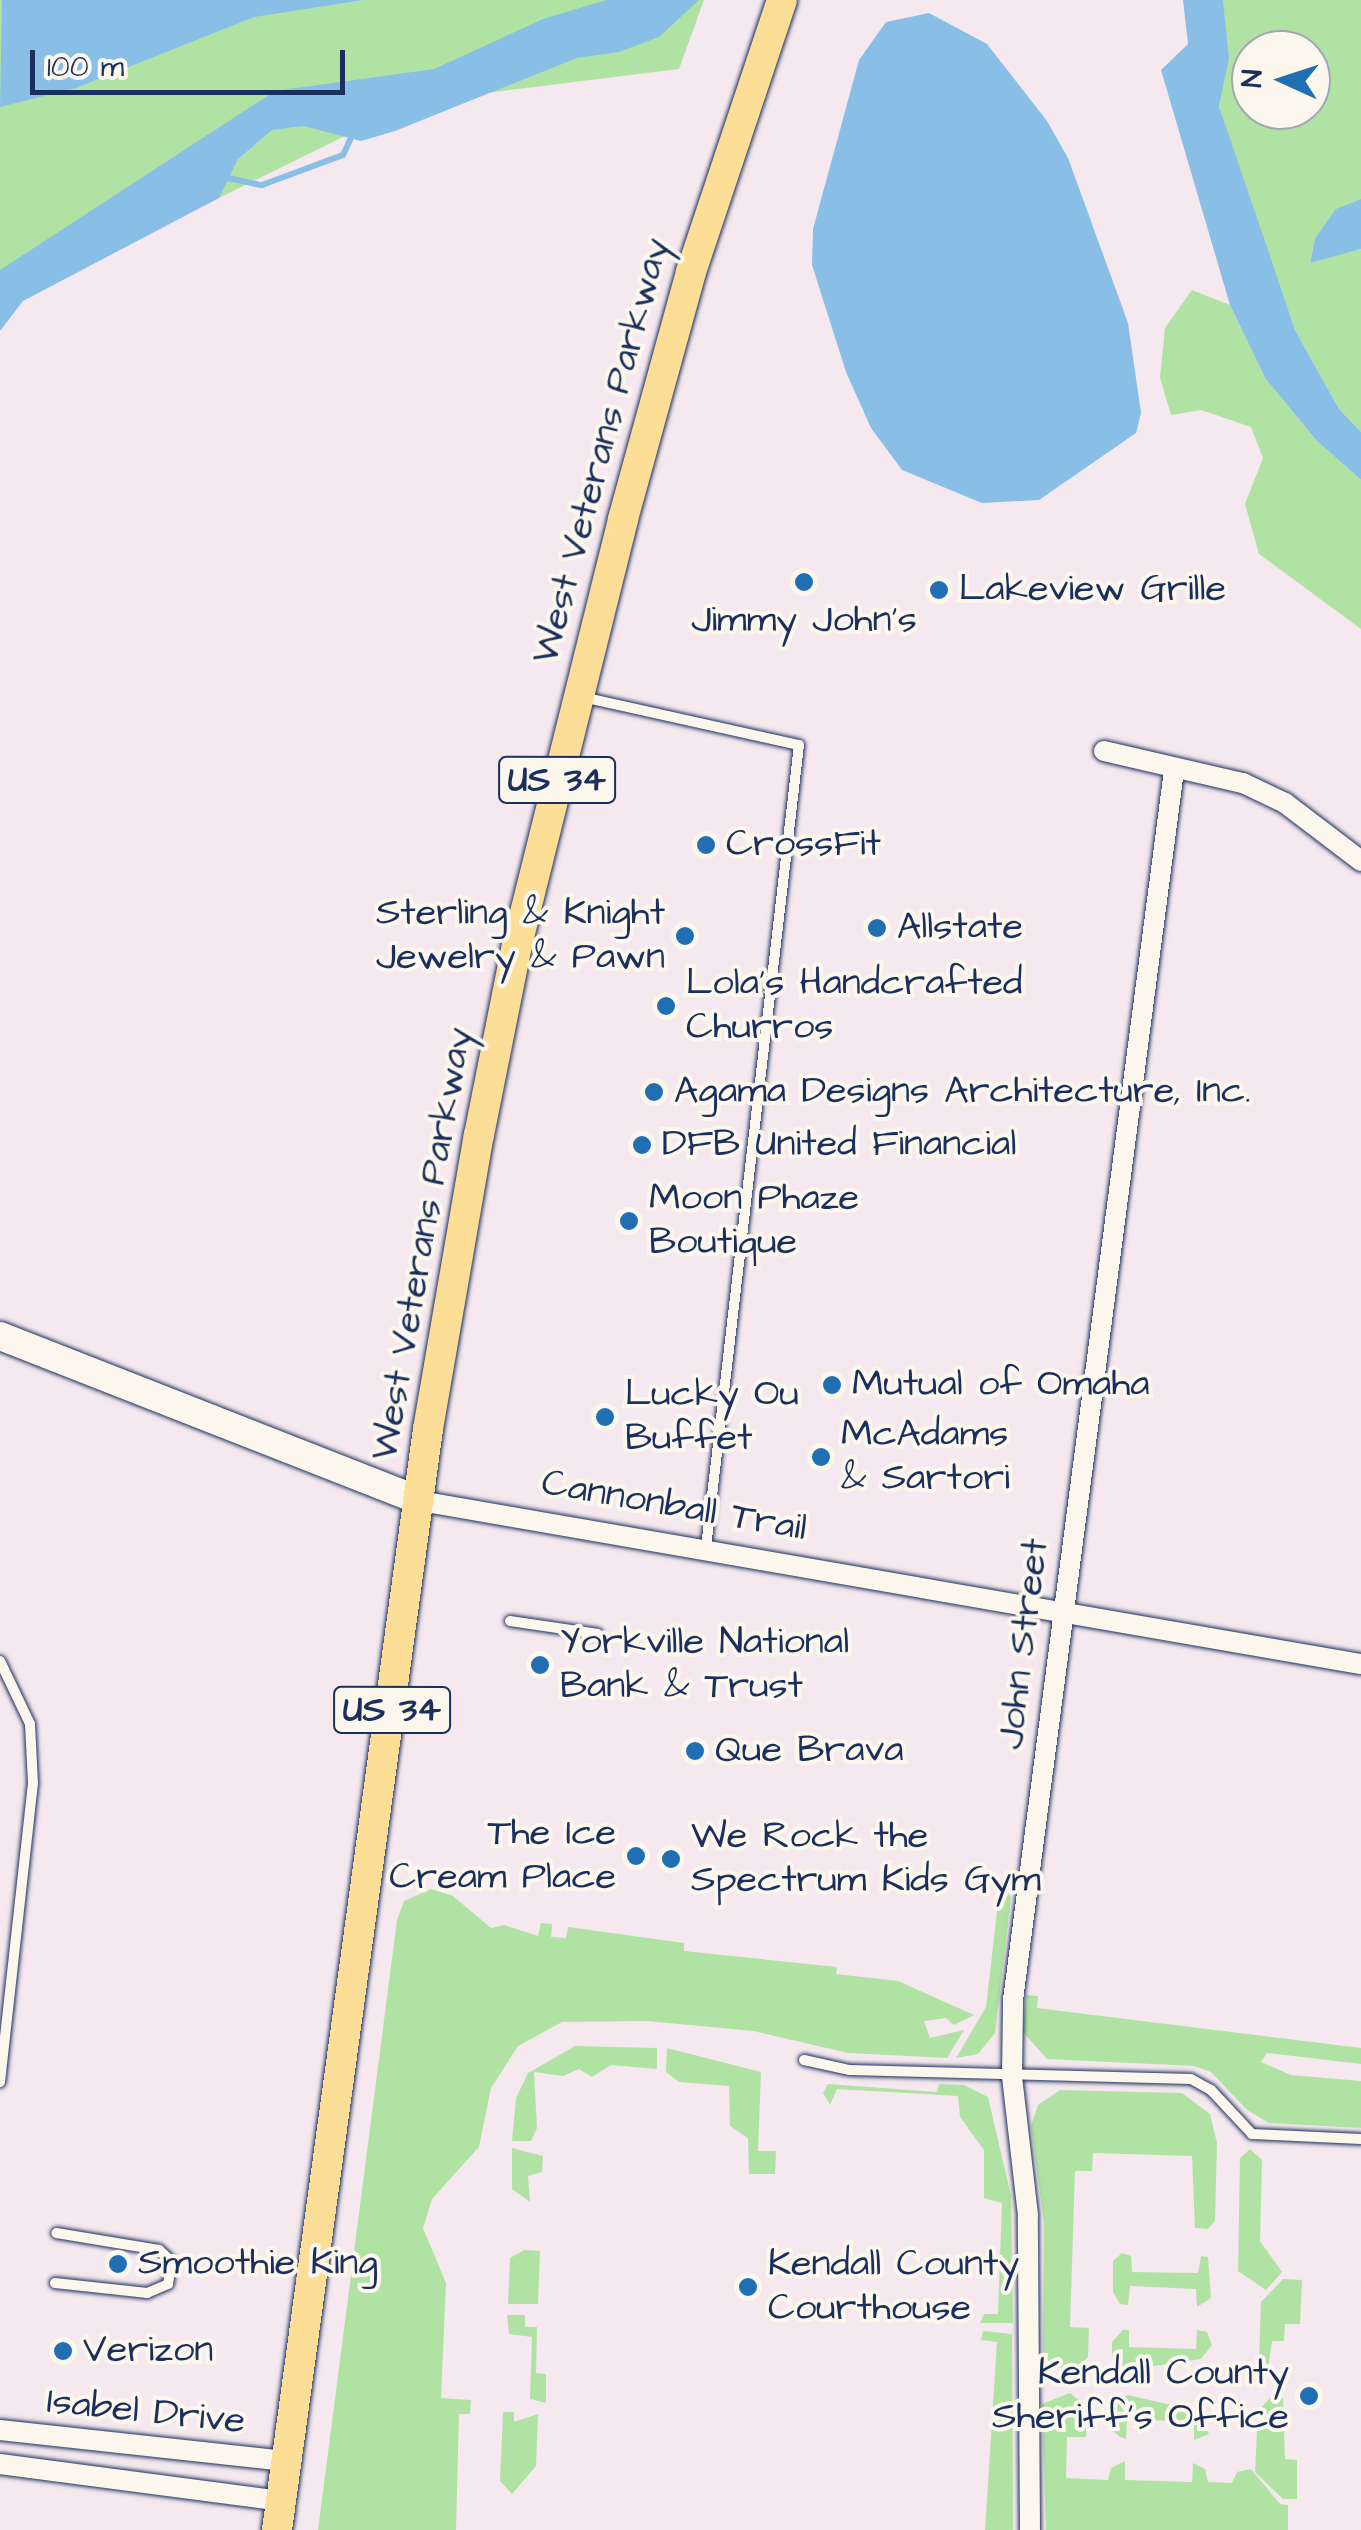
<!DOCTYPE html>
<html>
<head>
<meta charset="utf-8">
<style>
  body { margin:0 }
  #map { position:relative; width:1361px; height:2530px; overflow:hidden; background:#f5e9ef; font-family:"Architects Daughter",sans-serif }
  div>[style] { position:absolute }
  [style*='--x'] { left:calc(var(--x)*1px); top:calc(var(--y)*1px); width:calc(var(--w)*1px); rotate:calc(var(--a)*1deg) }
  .green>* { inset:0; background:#b0e3a3 }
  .water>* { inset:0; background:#89bfe7 }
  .stream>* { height:6px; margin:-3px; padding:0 3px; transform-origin:3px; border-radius:3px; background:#89bfe7 }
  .roads { filter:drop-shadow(0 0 2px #1b2f5e) drop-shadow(0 0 2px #1b2f5e) }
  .service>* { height:10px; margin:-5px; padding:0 5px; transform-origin:5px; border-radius:5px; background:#fbf7ec }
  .minor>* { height:20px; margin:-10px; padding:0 10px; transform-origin:10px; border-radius:10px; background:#fbf7ec }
  .secondary>* { height:28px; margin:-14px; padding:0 14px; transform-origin:14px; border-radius:14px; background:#fbf7ec }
  .primary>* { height:30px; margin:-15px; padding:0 15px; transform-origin:15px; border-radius:15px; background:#fdde96 }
  .dots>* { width:28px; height:28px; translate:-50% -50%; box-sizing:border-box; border:5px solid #fbf7ec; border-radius:50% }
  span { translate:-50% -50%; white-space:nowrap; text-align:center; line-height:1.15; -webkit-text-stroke:8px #fbf7ec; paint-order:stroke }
  .shield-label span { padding:2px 8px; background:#fbf7ec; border:2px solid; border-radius:8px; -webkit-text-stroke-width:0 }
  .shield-label { font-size:35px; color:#1b2f5e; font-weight:700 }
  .street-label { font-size:38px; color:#1b2f5e }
  .poi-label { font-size:38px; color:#1b2f5e }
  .left { translate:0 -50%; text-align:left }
  .right { translate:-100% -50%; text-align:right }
  .north { position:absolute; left:1231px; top:30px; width:100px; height:100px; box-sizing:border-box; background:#fbf7ec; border:2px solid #a1a7b3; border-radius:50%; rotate:273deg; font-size:28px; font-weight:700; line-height:40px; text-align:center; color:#1b2f5e }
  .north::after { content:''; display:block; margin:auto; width:35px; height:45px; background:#1f6fb2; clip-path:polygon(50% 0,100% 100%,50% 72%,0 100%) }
  .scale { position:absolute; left:30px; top:50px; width:315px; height:45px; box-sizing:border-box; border:5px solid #1b2f5e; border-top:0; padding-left:12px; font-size:30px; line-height:35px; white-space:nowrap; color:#1b2f5e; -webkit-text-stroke:8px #fbf7ec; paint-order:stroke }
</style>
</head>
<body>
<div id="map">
  <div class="green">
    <i style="clip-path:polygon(0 0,704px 0,679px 69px,414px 102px,0 306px)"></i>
    <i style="clip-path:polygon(evenodd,1223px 0,1361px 0,1361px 199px,1336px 210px,1315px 238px,1310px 262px,1361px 249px,1361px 432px,1339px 409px,1295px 330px,1240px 176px,1219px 105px,1228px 58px,1223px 0,1251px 50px,1311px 50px,1311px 110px,1251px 110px,1251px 50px)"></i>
    <i style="clip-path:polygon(1192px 290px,1230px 305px,1265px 378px,1316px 440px,1361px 480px,1361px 629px,1259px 554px,1245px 504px,1263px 458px,1251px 427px,1201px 410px,1171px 415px,1160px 378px,1165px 328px)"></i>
    <i style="clip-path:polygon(1001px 1878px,1011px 1898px,995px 2033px,978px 2054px,956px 2058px,986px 2007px)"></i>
    <i style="clip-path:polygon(431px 1889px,453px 1896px,491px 1928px,504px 1925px,538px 1936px,541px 1923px,552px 1924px,551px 1937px,566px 1938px,568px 1927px,684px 1943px,684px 1951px,837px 1967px,836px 1974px,898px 1981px,974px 2015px,954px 2025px,946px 2018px,924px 2021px,930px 2038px,964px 2030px,947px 2058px,848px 2053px,753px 2031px,647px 2021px,562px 2022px,518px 2046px,491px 2088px,479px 2147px,432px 2199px,423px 2228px,446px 2283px,441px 2398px,471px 2400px,470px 2414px,459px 2414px,456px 2530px,318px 2530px,397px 1920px,404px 1901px)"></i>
    <i style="clip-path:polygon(1026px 1995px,1038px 1996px,1037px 2008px,1361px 2048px,1361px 2064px,1267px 2053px,1261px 2062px,1291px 2075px,1361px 2081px,1361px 2128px,1269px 2123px,1247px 2110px,1211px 2072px,1194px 2066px,1047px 2059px,1023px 2032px)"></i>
    <i style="clip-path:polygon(575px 2046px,657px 2048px,657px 2069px,611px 2065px,592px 2077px,579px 2069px,563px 2076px,534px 2072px,537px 2128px,531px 2141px,512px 2141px,516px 2098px,528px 2073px)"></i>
    <i style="clip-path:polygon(667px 2048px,761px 2072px,758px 2151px,776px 2151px,775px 2174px,749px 2174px,748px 2138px,730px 2126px,729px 2086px,679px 2082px,666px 2072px)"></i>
    <i style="clip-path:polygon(828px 2084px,937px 2092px,939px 2084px,964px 2085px,988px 2097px,1011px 2196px,1013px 2323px,980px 2323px,984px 2314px,998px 2314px,1002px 2203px,984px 2198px,984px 2150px,960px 2117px,958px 2096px,837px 2089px,830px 2105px,823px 2093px)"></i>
    <i style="clip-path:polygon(1060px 2090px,1182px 2093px,1210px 2114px,1217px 2143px,1215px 2221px,1208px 2229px,1195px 2228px,1192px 2156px,1093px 2153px,1092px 2171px,1075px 2171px,1070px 2327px,1089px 2328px,1088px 2357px,1076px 2369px,1050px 2367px,1043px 2351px,1044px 2223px,1031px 2126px,1038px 2105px)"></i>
    <i style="clip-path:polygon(512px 2148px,543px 2156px,542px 2172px,528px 2176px,530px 2202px,512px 2189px)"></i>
    <i style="clip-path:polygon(1250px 2149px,1262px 2160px,1260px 2241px,1282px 2272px,1266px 2290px,1238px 2271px,1240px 2158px)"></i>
    <i style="clip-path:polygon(524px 2250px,540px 2251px,538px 2304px,508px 2304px,510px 2258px)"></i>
    <i style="clip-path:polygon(1122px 2253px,1131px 2256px,1132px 2272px,1198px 2273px,1201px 2256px,1208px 2257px,1211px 2298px,1197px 2307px,1196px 2289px,1130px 2286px,1128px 2305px,1120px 2304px,1113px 2292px,1113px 2261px)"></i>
    <i style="clip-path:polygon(1283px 2279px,1302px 2280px,1300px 2324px,1285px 2324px,1284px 2341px,1272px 2341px,1268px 2369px,1259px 2360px,1261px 2302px)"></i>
    <i style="clip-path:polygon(507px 2315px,525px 2315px,525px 2327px,537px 2327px,536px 2373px,546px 2374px,546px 2403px,530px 2399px,532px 2337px,509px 2334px)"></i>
    <i style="clip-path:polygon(1123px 2330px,1129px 2330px,1129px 2347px,1196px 2349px,1197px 2330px,1207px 2332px,1212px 2345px,1201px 2359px,1121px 2371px,1112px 2362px,1112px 2342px)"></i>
    <i style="clip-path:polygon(983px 2331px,1012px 2334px,1013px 2530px,985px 2530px,997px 2342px,981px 2340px)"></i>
    <i style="clip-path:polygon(1070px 2393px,1087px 2407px,1086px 2437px,1067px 2437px,1066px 2478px,1108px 2480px,1111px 2468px,1125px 2461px,1125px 2480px,1192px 2482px,1193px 2463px,1205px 2469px,1208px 2482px,1232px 2483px,1237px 2472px,1251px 2469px,1280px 2504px,1288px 2505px,1288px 2530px,1046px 2530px,1042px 2404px)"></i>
    <i style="clip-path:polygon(1127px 2395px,1199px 2411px,1209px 2434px,1194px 2440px,1194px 2421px,1127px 2420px,1126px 2439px,1120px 2437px,1112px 2430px,1110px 2404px)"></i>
    <i style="clip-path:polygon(1270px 2398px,1283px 2398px,1285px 2459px,1297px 2460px,1297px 2499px,1283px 2499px,1255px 2472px,1258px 2411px)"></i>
    <i style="clip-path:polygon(503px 2412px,514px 2412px,514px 2422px,538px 2414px,536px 2466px,512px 2494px,500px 2481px)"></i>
  </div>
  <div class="water">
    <i style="clip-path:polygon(363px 0,254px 17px,76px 88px,0 107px,2px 0)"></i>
    <i style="clip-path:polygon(606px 0,699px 0,659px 37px,619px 52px,577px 58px,395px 131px,361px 141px,303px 126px,272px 130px,238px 159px,219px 198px,23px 301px,0 331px,0 270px,275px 91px,434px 69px,543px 19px)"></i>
    <i style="clip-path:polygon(1183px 0,1223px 0,1229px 58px,1219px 106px,1295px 330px,1339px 409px,1361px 432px,1361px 480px,1316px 440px,1265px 378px,1230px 305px,1161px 70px,1188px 44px)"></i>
    <i style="clip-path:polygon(929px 13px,987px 44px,1047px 121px,1068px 158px,1128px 323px,1141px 413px,1136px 433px,1039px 500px,982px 503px,902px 470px,871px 428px,846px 372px,812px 265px,813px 229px,859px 60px,886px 22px)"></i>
    <i style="clip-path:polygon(1361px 199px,1361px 249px,1310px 263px,1315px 238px,1336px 209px)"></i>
  </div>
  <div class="stream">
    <i style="--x:223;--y:177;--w:40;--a:12"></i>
    <i style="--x:262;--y:185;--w:86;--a:-20.3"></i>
    <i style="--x:343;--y:155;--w:26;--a:-65"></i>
  </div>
  <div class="roads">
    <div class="service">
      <i style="--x:582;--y:697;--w:222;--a:12.5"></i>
      <i style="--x:799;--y:745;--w:807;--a:96.61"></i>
      <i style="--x:510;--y:1621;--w:89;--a:8.4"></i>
      <i style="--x:0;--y:1661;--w:70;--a:64.5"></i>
      <i style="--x:30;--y:1724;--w:59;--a:87.1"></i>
      <i style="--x:33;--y:1783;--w:301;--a:96.3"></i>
      <i style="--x:804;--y:2060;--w:47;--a:12.3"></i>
      <i style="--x:850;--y:2070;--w:341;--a:1.5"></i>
      <i style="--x:1191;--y:2079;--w:23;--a:29"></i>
      <i style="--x:1211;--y:2090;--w:60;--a:47"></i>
      <i style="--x:1252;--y:2134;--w:109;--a:2.6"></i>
      <i style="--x:55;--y:2283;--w:93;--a:6.2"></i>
      <i style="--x:147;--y:2293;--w:23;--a:-23"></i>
      <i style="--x:168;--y:2284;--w:22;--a:-80"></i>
      <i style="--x:172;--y:2262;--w:18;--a:-137"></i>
      <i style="--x:159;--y:2250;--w:104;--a:-170.6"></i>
    </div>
    <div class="minor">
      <i style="--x:1104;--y:751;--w:143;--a:13"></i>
      <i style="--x:1243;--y:783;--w:47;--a:25.5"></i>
      <i style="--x:1285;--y:803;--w:96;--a:37.3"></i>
      <i style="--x:420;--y:1501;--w:955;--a:9.83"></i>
      <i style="--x:0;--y:2430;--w:287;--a:6.2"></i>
      <i style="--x:0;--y:2464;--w:283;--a:7.5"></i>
      <i style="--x:1030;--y:2530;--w:315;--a:-90.4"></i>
      <i style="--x:1028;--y:2215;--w:140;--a:-96.6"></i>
      <i style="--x:1012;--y:2076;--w:76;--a:-89.2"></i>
      <i style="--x:1013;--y:2000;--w:1240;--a:-82.54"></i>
    </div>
    <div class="secondary">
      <i style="--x:0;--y:1336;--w:451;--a:21.4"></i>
    </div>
    <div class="primary">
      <i style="--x:277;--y:2530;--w:1111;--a:-82.19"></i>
      <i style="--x:428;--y:1429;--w:298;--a:-80.2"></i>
      <i style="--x:479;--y:1135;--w:194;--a:-78.7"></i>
      <i style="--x:517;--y:945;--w:439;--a:-76"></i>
      <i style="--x:623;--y:519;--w:256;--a:-74.6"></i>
      <i style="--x:691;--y:272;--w:287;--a:-71.5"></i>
    </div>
  </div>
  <div class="dots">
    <i style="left:804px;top:582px;background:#1f6fb2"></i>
    <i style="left:939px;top:590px;background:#1f6fb2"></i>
    <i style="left:706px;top:845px;background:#1f6fb2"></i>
    <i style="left:877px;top:928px;background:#1f6fb2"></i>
    <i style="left:685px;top:936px;background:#1f6fb2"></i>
    <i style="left:666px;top:1006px;background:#1f6fb2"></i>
    <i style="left:654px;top:1092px;background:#1f6fb2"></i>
    <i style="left:642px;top:1145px;background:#1f6fb2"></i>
    <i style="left:629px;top:1221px;background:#1f6fb2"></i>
    <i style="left:832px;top:1385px;background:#1f6fb2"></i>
    <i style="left:605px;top:1417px;background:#1f6fb2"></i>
    <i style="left:821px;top:1457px;background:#1f6fb2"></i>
    <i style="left:540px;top:1665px;background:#1f6fb2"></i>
    <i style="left:695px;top:1751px;background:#1f6fb2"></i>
    <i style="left:636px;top:1856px;background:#1f6fb2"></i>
    <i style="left:671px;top:1859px;background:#1f6fb2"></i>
    <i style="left:118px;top:2264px;background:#1f6fb2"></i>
    <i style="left:748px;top:2287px;background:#1f6fb2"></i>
    <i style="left:63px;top:2351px;background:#1f6fb2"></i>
    <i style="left:1309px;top:2396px;background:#1f6fb2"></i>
  </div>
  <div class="shield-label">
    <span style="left:557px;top:780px">US 34</span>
    <span style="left:392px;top:1710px">US 34</span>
  </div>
  <div class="street-label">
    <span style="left:602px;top:451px;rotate:-75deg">West Veterans Parkway</span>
    <span style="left:423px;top:1244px;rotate:-80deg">West Veterans Parkway</span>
    <span style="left:674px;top:1506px;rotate:10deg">Cannonball Trail</span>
    <span style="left:1024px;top:1644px;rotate:-83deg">John Street</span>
    <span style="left:146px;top:2412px;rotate:6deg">Isabel Drive</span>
  </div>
  <div class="poi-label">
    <span class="left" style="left:959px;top:590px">Lakeview Grille</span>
    <span style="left:804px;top:621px">Jimmy John's</span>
    <span class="left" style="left:726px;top:845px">CrossFit</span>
    <span class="right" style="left:665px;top:936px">Sterling &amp; Knight<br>Jewelry &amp; Pawn</span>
    <span class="left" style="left:897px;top:928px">Allstate</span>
    <span class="left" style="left:686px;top:1006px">Lola's Handcrafted<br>Churros</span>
    <span class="left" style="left:674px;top:1092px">Agama Designs Architecture, Inc.</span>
    <span class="left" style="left:662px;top:1145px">DFB United Financial</span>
    <span class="left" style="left:649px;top:1221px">Moon Phaze<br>Boutique</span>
    <span class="left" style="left:852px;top:1385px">Mutual of Omaha</span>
    <span class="left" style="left:625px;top:1417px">Lucky Ou<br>Buffet</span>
    <span class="left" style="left:841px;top:1457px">McAdams<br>&amp; Sartori</span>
    <span class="left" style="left:560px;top:1665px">Yorkville National<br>Bank &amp; Trust</span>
    <span class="left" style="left:715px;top:1751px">Que Brava</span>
    <span class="right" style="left:616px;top:1856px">The Ice<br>Cream Place</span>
    <span class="left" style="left:691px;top:1859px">We Rock the<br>Spectrum Kids Gym</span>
    <span class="left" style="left:138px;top:2264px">Smoothie King</span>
    <span class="left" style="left:768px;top:2287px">Kendall County<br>Courthouse</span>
    <span class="left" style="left:83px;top:2351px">Verizon</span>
    <span class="right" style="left:1289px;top:2396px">Kendall County<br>Sheriff's Office</span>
  </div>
  <div class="north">N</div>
  <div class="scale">100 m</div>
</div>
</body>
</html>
